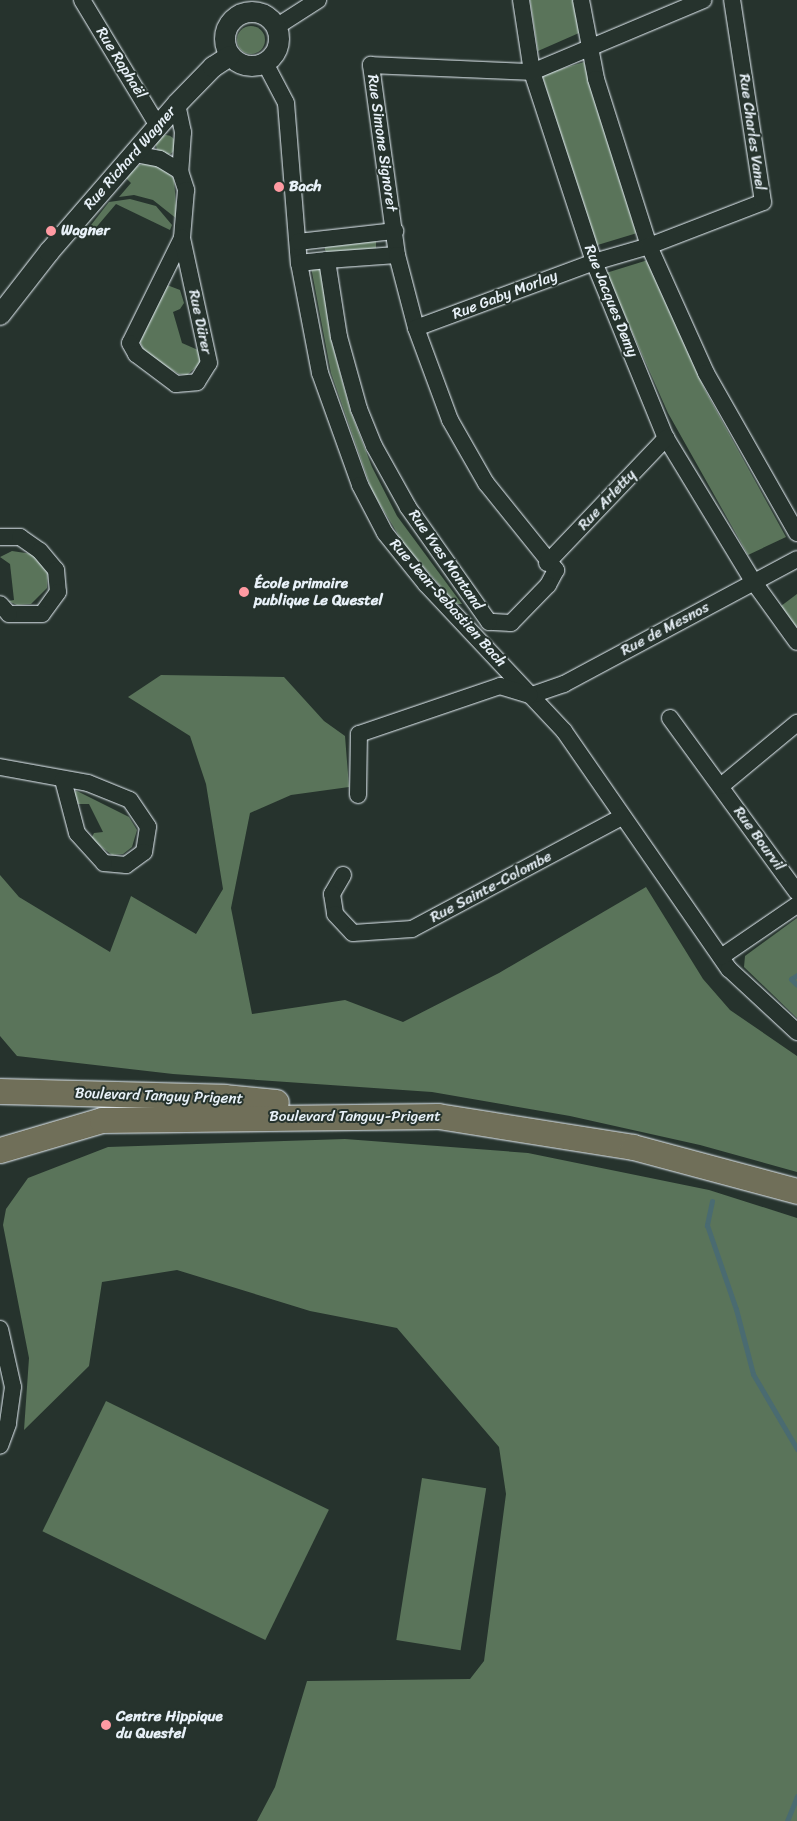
<!DOCTYPE html>
<html>
<head>
<meta charset="utf-8">
<style>
  body { margin:0 }
  #map { position:relative; width:797px; height:1821px; overflow:hidden; background:#26332d; font-family:Sriracha,sans-serif }
  div>[style] { position:absolute }
  [style*='--x'] { left:calc(var(--x)*1px); top:calc(var(--y)*1px); width:calc(var(--w)*1px); rotate:calc(var(--a)*1deg) }
  .green>* { inset:0; background:#5a745a; transform-origin:0 0 }
  .round { border-radius:50% }
  .stream>* { height:5px; margin:-2.5px; padding:0 2.5px; transform-origin:2.5px; border-radius:2.5px; background:#4a6b71 }
  .roads { filter:drop-shadow(0 0 1px #e8f1f8) drop-shadow(0 0 1px #e8f1f8) }
  .minor>* { height:16px; margin:-8px; padding:0 8px; transform-origin:8px; border-radius:8px; background:#26332d }
  .tertiary>* { height:20px; margin:-10px; padding:0 10px; transform-origin:10px; border-radius:10px; background:#26332d }
  .tertiary>.ring { margin:-10px; padding:0; box-sizing:content-box; background:none; border:20px solid #26332d; border-radius:50% }
  .primary>* { height:25px; margin:-12.5px; padding:0 12.5px; transform-origin:12.5px; border-radius:12.5px; background:#706f59 }
  .dots>* { width:14px; height:14px; translate:-50% -50%; box-sizing:border-box; border:2px solid #26332d; border-radius:50% }
  span { translate:-50% -50%; white-space:nowrap; text-align:center; line-height:1.15; -webkit-text-stroke:4px #26332d; paint-order:stroke }
  .street-label { font-size:15px; color:#e8f1f8 }
  .poi-label { font-size:15px; color:#e8f1f8; font-weight:700 }
  .left { translate:0 -50%; text-align:left }
</style>
</head>
<body>
<div id="map">
  <div class="green">
    <i style="clip-path:polygon(530px 0,574px 0,579px 33px,538px 51px)"></i>
    <i class="round" style="left:237px;top:26px;width:28px;height:28px"></i>
    <i style="left:584px;top:62px;width:179px;height:44px;rotate:73deg"></i>
    <i class="round" style="left:156px;top:135px;width:20px;height:20px"></i>
    <i style="clip-path:polygon(145px 163px,154px 163px,168px 171px,174px 179px,177px 219px,153px 200px,134px 195px,119px 197px,131px 183px,125px 177px,132px 168px)"></i>
    <i style="clip-path:polygon(130px 199px,156px 206px,172px 225px,170px 230px,116px 204px,88px 237px,84px 234px,109px 202px)"></i>
    <i style="clip-path:polygon(376px 240px,376px 250px,327px 253px,325px 250px,325px 245px)"></i>
    <i style="clip-path:polygon(648px 260px,705px 390px,786px 537px,748px 555px,668px 413px,606px 273px)"></i>
    <i style="clip-path:polygon(311px 267px,321px 267px,330px 335px,350px 410px,372px 467px,397px 516px,462px 604px,456px 604px,405px 546px,372px 491px,331px 373px)"></i>
    <i style="clip-path:polygon(167px 285px,180px 290px,184px 303px,180px 309px,173px 312px,182px 343px,198px 350px,201px 363px,187px 375px,179px 374px,146px 355px,140px 342px,140px 337px)"></i>
    <i style="clip-path:polygon(12px 551px,32px 554px,48px 570px,47px 588px,31px 604px,17px 605px,8px 601px,14px 600px,10px 564px,0 557px)"></i>
    <i style="clip-path:polygon(797px 594px,797px 628px,781px 606px)"></i>
    <i style="clip-path:polygon(161px 675px,284px 677px,324px 721px,345px 736px,349px 787px,291px 795px,250px 813px,231px 908px,252px 1014px,345px 1000px,403px 1022px,499px 973px,646px 887px,703px 979px,730px 1010px,797px 1056px,797px 1172px,700px 1145px,570px 1116px,432px 1092px,173px 1074px,17px 1056px,0 1036px,0 875px,19px 897px,110px 952px,131px 896px,196px 934px,223px 889px,206px 784px,190px 736px,128px 697px)"></i>
    <i style="clip-path:polygon(77px 791px,129px 817px,137px 830px,132px 847px,123px 854px,112px 855px,91px 839px,94px 833px,103px 832px,89px 804px,77px 804px,72px 792px)"></i>
    <i style="clip-path:polygon(797px 918px,797px 1018px,744px 967px,745px 956px)"></i>
    <i style="clip-path:polygon(345px 1139px,528px 1153px,709px 1190px,797px 1218px,797px 1821px,257px 1821px,275px 1787px,307px 1681px,470px 1679px,484px 1661px,506px 1494px,499px 1447px,397px 1328px,310px 1311px,177px 1270px,102px 1282px,89px 1366px,24px 1430px,29px 1358px,3px 1225px,6px 1209px,28px 1178px,108px 1147px)"></i>
    <i style="left:106px;top:1401px;width:248px;height:145px;rotate:26deg"></i>
    <i style="left:422px;top:1478px;width:65px;height:164px;rotate:9deg"></i>
  </div>
  <div class="stream">
    <i style="--x:797;--y:975;--w:7;--a:146"></i>
    <i style="--x:791;--y:979;--w:8;--a:45"></i>
    <i style="--x:712;--y:1201;--w:25;--a:102"></i>
    <i style="--x:707;--y:1225;--w:89;--a:71"></i>
    <i style="--x:736;--y:1309;--w:67;--a:75.3"></i>
    <i style="--x:753;--y:1374;--w:87;--a:59.6"></i>
    <i style="--x:787;--y:1821;--w:27;--a:-68"></i>
  </div>
  <div class="roads">
    <div class="minor">
      <i style="--x:82;--y:0;--w:147;--a:58.9"></i>
      <i style="--x:521;--y:0;--w:73;--a:81.3"></i>
      <i style="--x:532;--y:72;--w:200;--a:71.9"></i>
      <i style="--x:594;--y:262;--w:190;--a:67.8"></i>
      <i style="--x:666;--y:438;--w:167;--a:58.7"></i>
      <i style="--x:753;--y:581;--w:75;--a:54.2"></i>
      <i style="--x:581;--y:0;--w:80;--a:79.2"></i>
      <i style="--x:596;--y:79;--w:175;--a:72.4"></i>
      <i style="--x:649;--y:246;--w:139;--a:65.8"></i>
      <i style="--x:706;--y:373;--w:184;--a:60.4"></i>
      <i style="--x:276;--y:27;--w:50;--a:-32.7"></i>
      <i style="--x:265;--y:63;--w:45;--a:62.3"></i>
      <i style="--x:286;--y:103;--w:161;--a:85.4"></i>
      <i style="--x:299;--y:263;--w:112;--a:79.2"></i>
      <i style="--x:320;--y:373;--w:119;--a:70.3"></i>
      <i style="--x:360;--y:485;--w:54;--a:62.5"></i>
      <i style="--x:385;--y:533;--w:65;--a:51.2"></i>
      <i style="--x:426;--y:584;--w:202;--a:46.8"></i>
      <i style="--x:564;--y:731;--w:290;--a:55.3"></i>
      <i style="--x:729;--y:969;--w:93;--a:42.8"></i>
      <i style="--x:177;--y:104;--w:29;--a:78"></i>
      <i style="--x:183;--y:132;--w:39;--a:94"></i>
      <i style="--x:180;--y:171;--w:20;--a:72"></i>
      <i style="--x:186;--y:190;--w:48;--a:94.8"></i>
      <i style="--x:182;--y:238;--w:117;--a:116.3"></i>
      <i style="--x:130;--y:343;--w:13;--a:61"></i>
      <i style="--x:136;--y:354;--w:50;--a:36.9"></i>
      <i style="--x:176;--y:384;--w:21;--a:-5"></i>
      <i style="--x:197;--y:382;--w:22;--a:-58"></i>
      <i style="--x:209;--y:363;--w:128;--a:-102.2"></i>
      <i style="--x:135;--y:154;--w:25;--a:11"></i>
      <i style="--x:160;--y:159;--w:23;--a:31"></i>
      <i style="--x:298;--y:242;--w:98;--a:-6.5"></i>
      <i style="--x:397;--y:255;--w:192;--a:-97.8"></i>
      <i style="--x:371;--y:65;--w:161;--a:2.5"></i>
      <i style="--x:532;--y:72;--w:186;--a:-22.8"></i>
      <i style="--x:299;--y:263;--w:28;--a:-6"></i>
      <i style="--x:327;--y:260;--w:70;--a:-4.1"></i>
      <i style="--x:397;--y:255;--w:75;--a:75.4"></i>
      <i style="--x:416;--y:328;--w:98;--a:69.7"></i>
      <i style="--x:450;--y:420;--w:73;--a:60.3"></i>
      <i style="--x:486;--y:483;--w:112;--a:51.2"></i>
      <i style="--x:556;--y:570;--w:17;--a:118"></i>
      <i style="--x:548;--y:585;--w:53;--a:134.2"></i>
      <i style="--x:511;--y:623;--w:22;--a:-177"></i>
      <i style="--x:489;--y:622;--w:141;--a:-125.2"></i>
      <i style="--x:408;--y:507;--w:70;--a:-119.1"></i>
      <i style="--x:374;--y:446;--w:40;--a:-112"></i>
      <i style="--x:359;--y:409;--w:75;--a:-105.5"></i>
      <i style="--x:339;--y:337;--w:78;--a:-98.9"></i>
      <i style="--x:416;--y:328;--w:190;--a:-20.3"></i>
      <i style="--x:594;--y:262;--w:57;--a:-16.2"></i>
      <i style="--x:649;--y:246;--w:122;--a:-21.1"></i>
      <i style="--x:763;--y:202;--w:204;--a:-98.7"></i>
      <i style="--x:0;--y:537;--w:20;--a:0"></i>
      <i style="--x:20;--y:537;--w:24;--a:35"></i>
      <i style="--x:40;--y:551;--w:25;--a:50"></i>
      <i style="--x:56;--y:570;--w:22;--a:85"></i>
      <i style="--x:58;--y:592;--w:27;--a:126"></i>
      <i style="--x:42;--y:614;--w:33;--a:180"></i>
      <i style="--x:9;--y:614;--w:13;--a:-132"></i>
      <i style="--x:547;--y:563;--w:173;--a:-46.4"></i>
      <i style="--x:532;--y:695;--w:34;--a:-19"></i>
      <i style="--x:564;--y:684;--w:264;--a:-28.2"></i>
      <i style="--x:670;--y:718;--w:215;--a:53.9"></i>
      <i style="--x:0;--y:767;--w:89;--a:10.3"></i>
      <i style="--x:88;--y:783;--w:45;--a:22"></i>
      <i style="--x:130;--y:800;--w:32;--a:56"></i>
      <i style="--x:148;--y:827;--w:25;--a:99"></i>
      <i style="--x:144;--y:852;--w:22;--a:144"></i>
      <i style="--x:126;--y:865;--w:22;--a:-175"></i>
      <i style="--x:104;--y:863;--w:40;--a:-132"></i>
      <i style="--x:77;--y:833;--w:55;--a:-104.8"></i>
      <i style="--x:721;--y:786;--w:99;--a:-39.7"></i>
      <i style="--x:358;--y:795;--w:61;--a:-89.1"></i>
      <i style="--x:359;--y:734;--w:149;--a:-18.8"></i>
      <i style="--x:500;--y:686;--w:31;--a:17"></i>
      <i style="--x:343;--y:875;--w:22;--a:120"></i>
      <i style="--x:332;--y:894;--w:20;--a:81"></i>
      <i style="--x:335;--y:914;--w:26;--a:47"></i>
      <i style="--x:353;--y:933;--w:59;--a:-3.9"></i>
      <i style="--x:412;--y:929;--w:238;--a:-28.1"></i>
      <i style="--x:721;--y:957;--w:92;--a:-34.4"></i>
      <i style="--x:0;--y:1329;--w:59;--a:77.4"></i>
      <i style="--x:13;--y:1387;--w:37;--a:98"></i>
      <i style="--x:8;--y:1424;--w:23;--a:110"></i>
    </div>
    <div class="tertiary">
      <i class="ring" style="left:225px;top:12px;width:34px;height:34px"></i>
      <i style="--x:0;--y:315;--w:80;--a:-52.1"></i>
      <i style="--x:49;--y:252;--w:196;--a:-49.1"></i>
      <i style="--x:177;--y:104;--w:52;--a:-45.8"></i>
      <i style="--x:213;--y:67;--w:20;--a:-33"></i>
    </div>
    <div class="primary">
      <i style="--x:0;--y:1091;--w:224;--a:1.5"></i>
      <i style="--x:224;--y:1097;--w:52;--a:5.5"></i>
      <i style="--x:0;--y:1150;--w:106;--a:-16.4"></i>
      <i style="--x:102;--y:1120;--w:336;--a:-0.7"></i>
      <i style="--x:438;--y:1116;--w:197;--a:9"></i>
      <i style="--x:633;--y:1147;--w:170;--a:15"></i>
    </div>
  </div>
  <div class="dots">
    <i style="left:279px;top:187px;background:#ff9aa2"></i>
    <i style="left:51px;top:231px;background:#ff9aa2"></i>
    <i style="left:244px;top:592px;background:#ff9aa2"></i>
    <i style="left:106px;top:1725px;background:#ff9aa2"></i>
  </div>
  <div class="street-label">
    <span style="left:121px;top:63px;rotate:58deg">Rue Raphaël</span>
    <span style="left:752px;top:132px;rotate:82deg">Rue Charles Vanel</span>
    <span style="left:382px;top:143px;rotate:82deg">Rue Simone Signoret</span>
    <span style="left:130px;top:158px;rotate:-49deg">Rue Richard Wagner</span>
    <span style="left:505px;top:295px;rotate:-21deg">Rue Gaby Morlay</span>
    <span style="left:611px;top:301px;rotate:68deg">Rue Jacques Demy</span>
    <span style="left:200px;top:322px;rotate:78deg">Rue Dürer</span>
    <span style="left:607px;top:500px;rotate:-47deg">Rue Arletty</span>
    <span style="left:446px;top:560px;rotate:55deg">Rue Yves Montand</span>
    <span style="left:448px;top:603px;rotate:48deg">Rue Jean-Sebastien Bach</span>
    <span style="left:665px;top:629px;rotate:-28deg">Rue de Mesnos</span>
    <span style="left:759px;top:839px;rotate:54deg">Rue Bourvil</span>
    <span style="left:491px;top:887px;rotate:-28deg">Rue Sainte-Colombe</span>
    <span style="left:159px;top:1096px;rotate:2deg">Boulevard Tanguy Prigent</span>
    <span style="left:355px;top:1117px">Boulevard Tanguy-Prigent</span>
  </div>
  <div class="poi-label">
    <span class="left" style="left:289px;top:187px">Bach</span>
    <span class="left" style="left:61px;top:231px">Wagner</span>
    <span class="left" style="left:254px;top:592px">École primaire<br>publique Le Questel</span>
    <span class="left" style="left:116px;top:1725px">Centre Hippique<br>du Questel</span>
  </div>
</div>
</body>
</html>
